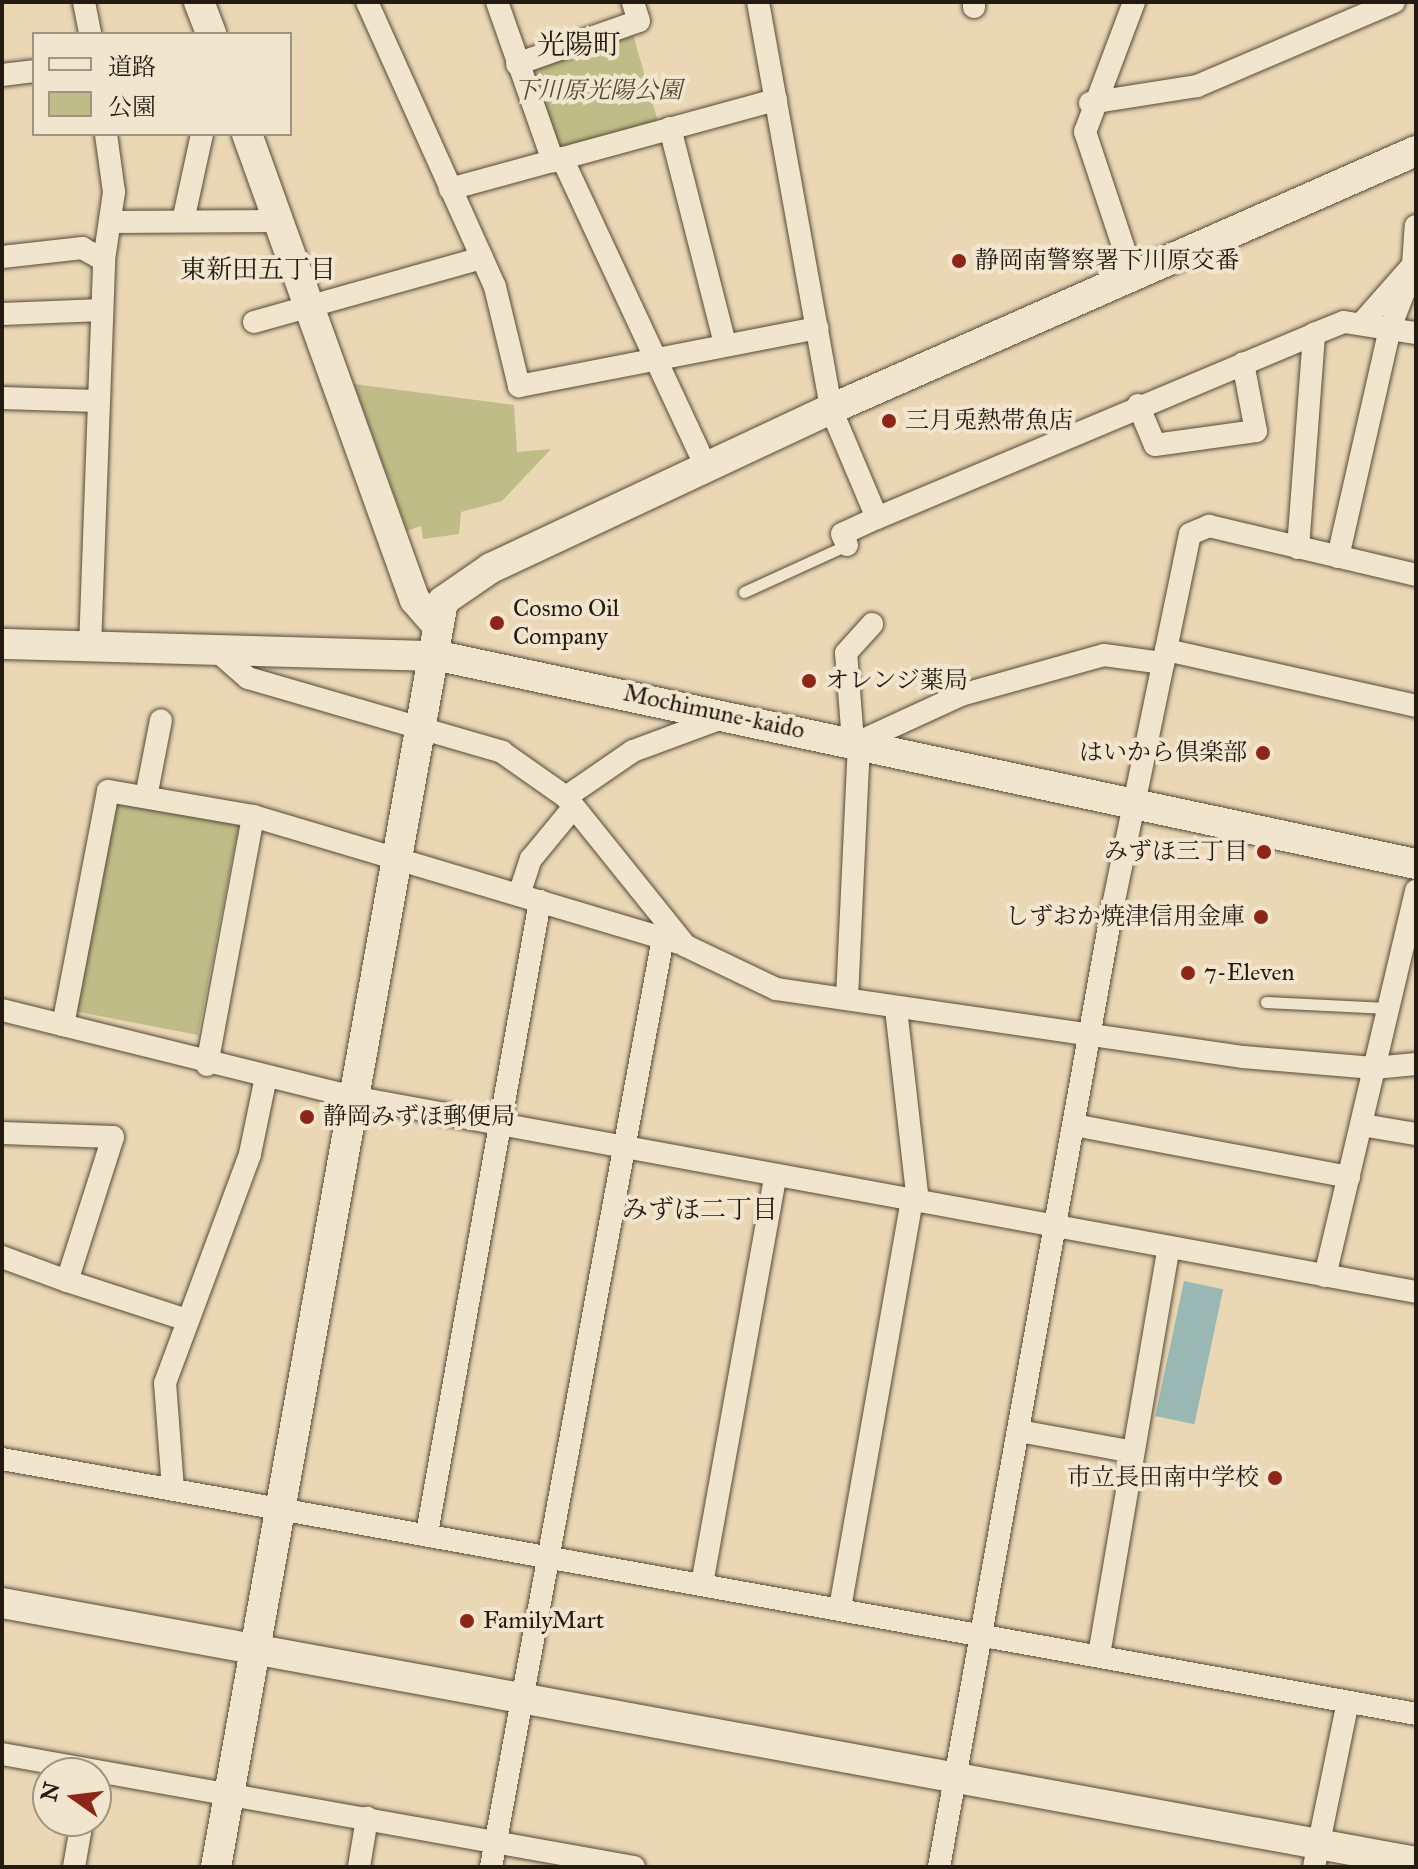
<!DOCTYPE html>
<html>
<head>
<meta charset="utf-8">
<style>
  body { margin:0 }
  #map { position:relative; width:1418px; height:1869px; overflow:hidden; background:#ead7b4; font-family:"IM FELL Great Primer","Noto Serif JP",serif }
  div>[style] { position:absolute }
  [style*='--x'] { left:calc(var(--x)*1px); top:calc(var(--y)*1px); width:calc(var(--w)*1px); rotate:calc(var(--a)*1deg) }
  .green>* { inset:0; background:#bfbc87; transform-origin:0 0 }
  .water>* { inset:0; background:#99b8b4; transform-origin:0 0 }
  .roads { filter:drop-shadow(0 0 2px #554a3a) drop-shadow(0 0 2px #554a3a) }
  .lane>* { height:11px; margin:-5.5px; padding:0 5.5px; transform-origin:5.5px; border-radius:5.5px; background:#f1e5ce }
  .street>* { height:22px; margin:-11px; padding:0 11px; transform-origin:11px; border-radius:11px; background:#f1e5ce }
  .secondary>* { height:30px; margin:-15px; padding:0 15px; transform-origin:15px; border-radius:15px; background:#f1e5ce }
  .dots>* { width:22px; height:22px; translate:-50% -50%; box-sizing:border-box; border:4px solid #f1e5ce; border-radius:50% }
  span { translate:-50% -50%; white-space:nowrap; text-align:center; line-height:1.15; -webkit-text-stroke:8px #f1e5ce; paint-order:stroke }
  .park-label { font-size:24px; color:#524b35; font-style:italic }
  .poi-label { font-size:24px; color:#231b12 }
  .left { translate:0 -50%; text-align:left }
  .right { translate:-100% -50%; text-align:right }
  .street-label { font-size:24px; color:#231b12 }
  .neighbourhood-label { font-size:26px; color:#231b12 }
  .quarter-label { font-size:28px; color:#231b12 }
  .frame { position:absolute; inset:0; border:4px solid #231b12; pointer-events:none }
  .legend { position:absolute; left:32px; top:32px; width:260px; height:104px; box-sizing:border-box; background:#f1e5ce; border:2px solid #9f9483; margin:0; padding:10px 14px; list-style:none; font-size:24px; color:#231b12 }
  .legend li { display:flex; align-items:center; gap:16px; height:40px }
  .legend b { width:40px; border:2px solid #9f9483 }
  .north { position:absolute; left:32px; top:1757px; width:80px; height:80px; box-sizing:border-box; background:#f1e5ce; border:2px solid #9f9483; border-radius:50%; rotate:284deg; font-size:22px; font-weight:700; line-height:32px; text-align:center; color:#231b12 }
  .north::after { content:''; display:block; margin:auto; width:28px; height:36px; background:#8f2418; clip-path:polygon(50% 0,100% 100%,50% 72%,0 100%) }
</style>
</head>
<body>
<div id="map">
  <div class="green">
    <i style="left:632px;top:31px;width:93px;height:106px;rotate:74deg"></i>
    <i style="clip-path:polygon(354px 384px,514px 405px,517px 452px,551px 449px,502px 501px,461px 512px,459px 534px,423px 539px,421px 526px,407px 531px)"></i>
    <i style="left:115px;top:801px;width:126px;height:214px;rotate:11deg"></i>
  </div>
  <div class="water">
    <i style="left:1184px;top:1281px;width:40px;height:138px;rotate:12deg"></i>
  </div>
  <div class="roads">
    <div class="lane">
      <i style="--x:744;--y:592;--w:113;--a:-24.5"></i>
      <i style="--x:1266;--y:1002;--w:121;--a:2.8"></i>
    </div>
    <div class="street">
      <i style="--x:84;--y:2;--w:33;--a:79"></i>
      <i style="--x:367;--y:2;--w:312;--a:65.8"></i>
      <i style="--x:495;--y:287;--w:102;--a:76.4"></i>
      <i style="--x:519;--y:386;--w:304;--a:-11"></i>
      <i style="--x:497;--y:2;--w:169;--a:70.6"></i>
      <i style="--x:758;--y:2;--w:413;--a:79.8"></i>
      <i style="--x:831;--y:409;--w:118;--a:67.1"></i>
      <i style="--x:974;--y:2;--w:5;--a:90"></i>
      <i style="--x:517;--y:64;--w:129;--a:-19.4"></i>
      <i style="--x:639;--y:21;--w:20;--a:-108"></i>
      <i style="--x:2;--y:75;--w:32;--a:-7"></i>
      <i style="--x:1090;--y:103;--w:108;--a:-9"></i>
      <i style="--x:1197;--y:86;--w:214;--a:-23.1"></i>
      <i style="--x:670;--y:128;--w:223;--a:75.7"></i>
      <i style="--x:562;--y:158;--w:341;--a:65"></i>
      <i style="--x:450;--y:189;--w:338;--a:-15.3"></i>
      <i style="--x:183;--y:221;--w:89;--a:-77.7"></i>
      <i style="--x:110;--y:222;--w:168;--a:-0.3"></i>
      <i style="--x:2;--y:257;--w:81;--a:-6.4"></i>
      <i style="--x:82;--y:248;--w:25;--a:29"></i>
      <i style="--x:1132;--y:273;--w:149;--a:-108.4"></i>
      <i style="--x:1085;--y:132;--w:139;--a:-69.3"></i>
      <i style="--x:2;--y:314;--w:100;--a:-2.3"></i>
      <i style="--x:254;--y:322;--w:237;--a:-15.7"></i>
      <i style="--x:1361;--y:324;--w:79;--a:-48.6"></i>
      <i style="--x:1413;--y:265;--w:39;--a:-86"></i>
      <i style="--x:2;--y:398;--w:95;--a:1.8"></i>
      <i style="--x:1138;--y:405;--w:43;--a:67"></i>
      <i style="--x:1155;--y:445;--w:102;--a:-7.9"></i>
      <i style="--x:1256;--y:431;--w:69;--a:-100.8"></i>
      <i style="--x:847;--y:545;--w:12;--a:-114"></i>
      <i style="--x:842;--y:534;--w:38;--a:-25"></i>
      <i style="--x:877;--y:518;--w:474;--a:-22.8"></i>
      <i style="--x:1314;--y:334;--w:32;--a:-22"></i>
      <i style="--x:1344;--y:322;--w:73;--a:8.7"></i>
      <i style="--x:1298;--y:548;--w:215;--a:-85.7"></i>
      <i style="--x:1338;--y:557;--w:235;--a:-77.2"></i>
      <i style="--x:1390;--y:328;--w:72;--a:-68.8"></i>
      <i style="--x:90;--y:648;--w:388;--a:-87.9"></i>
      <i style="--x:104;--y:260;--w:69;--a:-81.6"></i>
      <i style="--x:114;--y:192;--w:59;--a:-97.9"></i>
      <i style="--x:1166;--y:650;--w:256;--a:12.6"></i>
      <i style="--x:217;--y:651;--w:41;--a:41.1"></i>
      <i style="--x:248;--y:678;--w:265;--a:16.2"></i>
      <i style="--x:502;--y:752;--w:78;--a:35.1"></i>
      <i style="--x:566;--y:797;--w:191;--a:51.2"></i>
      <i style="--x:686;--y:946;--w:100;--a:25.5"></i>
      <i style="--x:776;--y:989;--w:472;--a:8.3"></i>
      <i style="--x:1243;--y:1057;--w:131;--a:4.8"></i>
      <i style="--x:1374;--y:1068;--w:42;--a:-5.4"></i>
      <i style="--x:853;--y:741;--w:88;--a:-94.5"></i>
      <i style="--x:846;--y:653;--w:39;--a:-48"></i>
      <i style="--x:146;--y:797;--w:78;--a:-79"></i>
      <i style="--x:566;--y:797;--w:81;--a:-34.5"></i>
      <i style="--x:633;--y:751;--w:103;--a:-20.4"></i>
      <i style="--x:519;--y:895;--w:38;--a:-72"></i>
      <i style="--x:531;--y:859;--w:66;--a:-50.5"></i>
      <i style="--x:847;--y:998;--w:256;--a:-87.3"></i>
      <i style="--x:859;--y:742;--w:112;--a:-24.7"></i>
      <i style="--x:961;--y:695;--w:148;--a:-15.6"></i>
      <i style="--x:1104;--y:655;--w:60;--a:7.7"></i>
      <i style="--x:896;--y:1009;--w:194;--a:83.5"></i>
      <i style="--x:2;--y:1010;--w:367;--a:13.9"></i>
      <i style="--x:358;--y:1098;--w:1076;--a:10.39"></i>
      <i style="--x:63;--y:1025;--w:238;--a:-79.1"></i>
      <i style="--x:108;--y:791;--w:147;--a:9.8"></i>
      <i style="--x:253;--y:816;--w:444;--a:16.6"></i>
      <i style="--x:207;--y:1065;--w:253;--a:-79.5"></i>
      <i style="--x:1074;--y:1125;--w:280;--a:10.7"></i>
      <i style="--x:1362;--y:1125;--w:55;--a:9.5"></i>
      <i style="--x:2;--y:1133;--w:111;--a:2.1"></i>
      <i style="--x:113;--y:1137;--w:151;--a:107.7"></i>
      <i style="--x:67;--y:1281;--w:69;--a:-159.7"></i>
      <i style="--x:1325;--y:1276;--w:396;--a:-76.7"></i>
      <i style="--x:67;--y:1281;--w:123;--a:18"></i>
      <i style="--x:1019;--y:1431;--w:116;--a:10.4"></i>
      <i style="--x:2;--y:1459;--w:1437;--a:10.22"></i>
      <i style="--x:173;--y:1489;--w:106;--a:-94.3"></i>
      <i style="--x:165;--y:1383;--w:244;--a:-69.6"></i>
      <i style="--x:250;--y:1154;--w:79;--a:-78.3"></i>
      <i style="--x:427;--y:1533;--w:642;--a:-79.86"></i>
      <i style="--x:702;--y:1584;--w:413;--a:-79.8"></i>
      <i style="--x:840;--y:1608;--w:413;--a:-80"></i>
      <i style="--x:1099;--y:1655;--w:414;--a:-80.3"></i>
      <i style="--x:2;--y:1754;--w:642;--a:10.14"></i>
      <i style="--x:74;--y:1867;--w:47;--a:-80.1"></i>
      <i style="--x:359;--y:1867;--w:50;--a:-80.7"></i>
      <i style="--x:491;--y:1867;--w:945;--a:-79.51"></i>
      <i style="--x:939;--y:1867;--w:962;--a:-79.76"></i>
      <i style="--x:1110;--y:920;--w:394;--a:-78.3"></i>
      <i style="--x:1190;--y:534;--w:21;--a:-23"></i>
      <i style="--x:1209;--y:526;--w:213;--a:13.3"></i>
      <i style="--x:1314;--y:1867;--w:168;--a:-78.4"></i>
    </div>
    <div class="secondary">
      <i style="--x:199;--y:2;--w:34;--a:69"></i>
      <i style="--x:247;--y:134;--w:495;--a:70.2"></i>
      <i style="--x:415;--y:600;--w:32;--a:49"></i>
      <i style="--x:2;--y:644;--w:437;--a:1.6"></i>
      <i style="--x:439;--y:656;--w:999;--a:12.02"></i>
      <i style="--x:2;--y:1603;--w:1438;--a:10.38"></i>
      <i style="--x:216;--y:1867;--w:1286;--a:-79.83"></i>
      <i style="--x:443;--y:601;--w:58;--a:-34.5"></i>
      <i style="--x:491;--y:568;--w:375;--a:-25.1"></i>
      <i style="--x:831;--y:409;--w:639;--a:-23.8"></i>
    </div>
  </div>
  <div class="dots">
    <i style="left:959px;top:261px;background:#8f2418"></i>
    <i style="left:889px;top:421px;background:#8f2418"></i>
    <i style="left:497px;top:623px;background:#8f2418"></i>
    <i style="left:809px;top:681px;background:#8f2418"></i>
    <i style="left:1263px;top:753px;background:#8f2418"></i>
    <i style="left:1264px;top:852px;background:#8f2418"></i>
    <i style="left:1261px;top:917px;background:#8f2418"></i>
    <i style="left:1188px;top:973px;background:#8f2418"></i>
    <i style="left:307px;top:1117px;background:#8f2418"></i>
    <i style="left:1275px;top:1478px;background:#8f2418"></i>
    <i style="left:467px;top:1621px;background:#8f2418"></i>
  </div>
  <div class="park-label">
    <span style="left:598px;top:91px">下川原光陽公園</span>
  </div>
  <div class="poi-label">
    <span class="left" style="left:975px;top:261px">静岡南警察署下川原交番</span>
    <span class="left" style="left:905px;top:421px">三月兎熱帯魚店</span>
    <span class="left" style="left:513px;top:623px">Cosmo Oil<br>Company</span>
    <span class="left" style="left:825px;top:681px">オレンジ薬局</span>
    <span class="right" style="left:1247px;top:753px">はいから倶楽部</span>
    <span class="right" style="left:1248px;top:852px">みずほ三丁目</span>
    <span class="right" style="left:1245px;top:917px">しずおか焼津信用金庫</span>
    <span class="left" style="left:1204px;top:973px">7-Eleven</span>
    <span class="left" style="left:323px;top:1117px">静岡みずほ郵便局</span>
    <span class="right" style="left:1259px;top:1478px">市立長田南中学校</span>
    <span class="left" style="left:483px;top:1621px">FamilyMart</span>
  </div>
  <div class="street-label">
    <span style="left:714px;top:712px;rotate:12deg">Mochimune-kaido</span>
  </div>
  <div class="neighbourhood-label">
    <span style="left:258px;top:270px">東新田五丁目</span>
    <span style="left:700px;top:1210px">みずほ二丁目</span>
  </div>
  <div class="quarter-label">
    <span style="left:579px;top:45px">光陽町</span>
  </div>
  <div class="frame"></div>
  <ul class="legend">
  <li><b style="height:10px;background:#f1e5ce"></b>道路</li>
  <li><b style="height:22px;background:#bfbc87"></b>公園</li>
  </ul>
  <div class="north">N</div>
</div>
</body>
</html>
